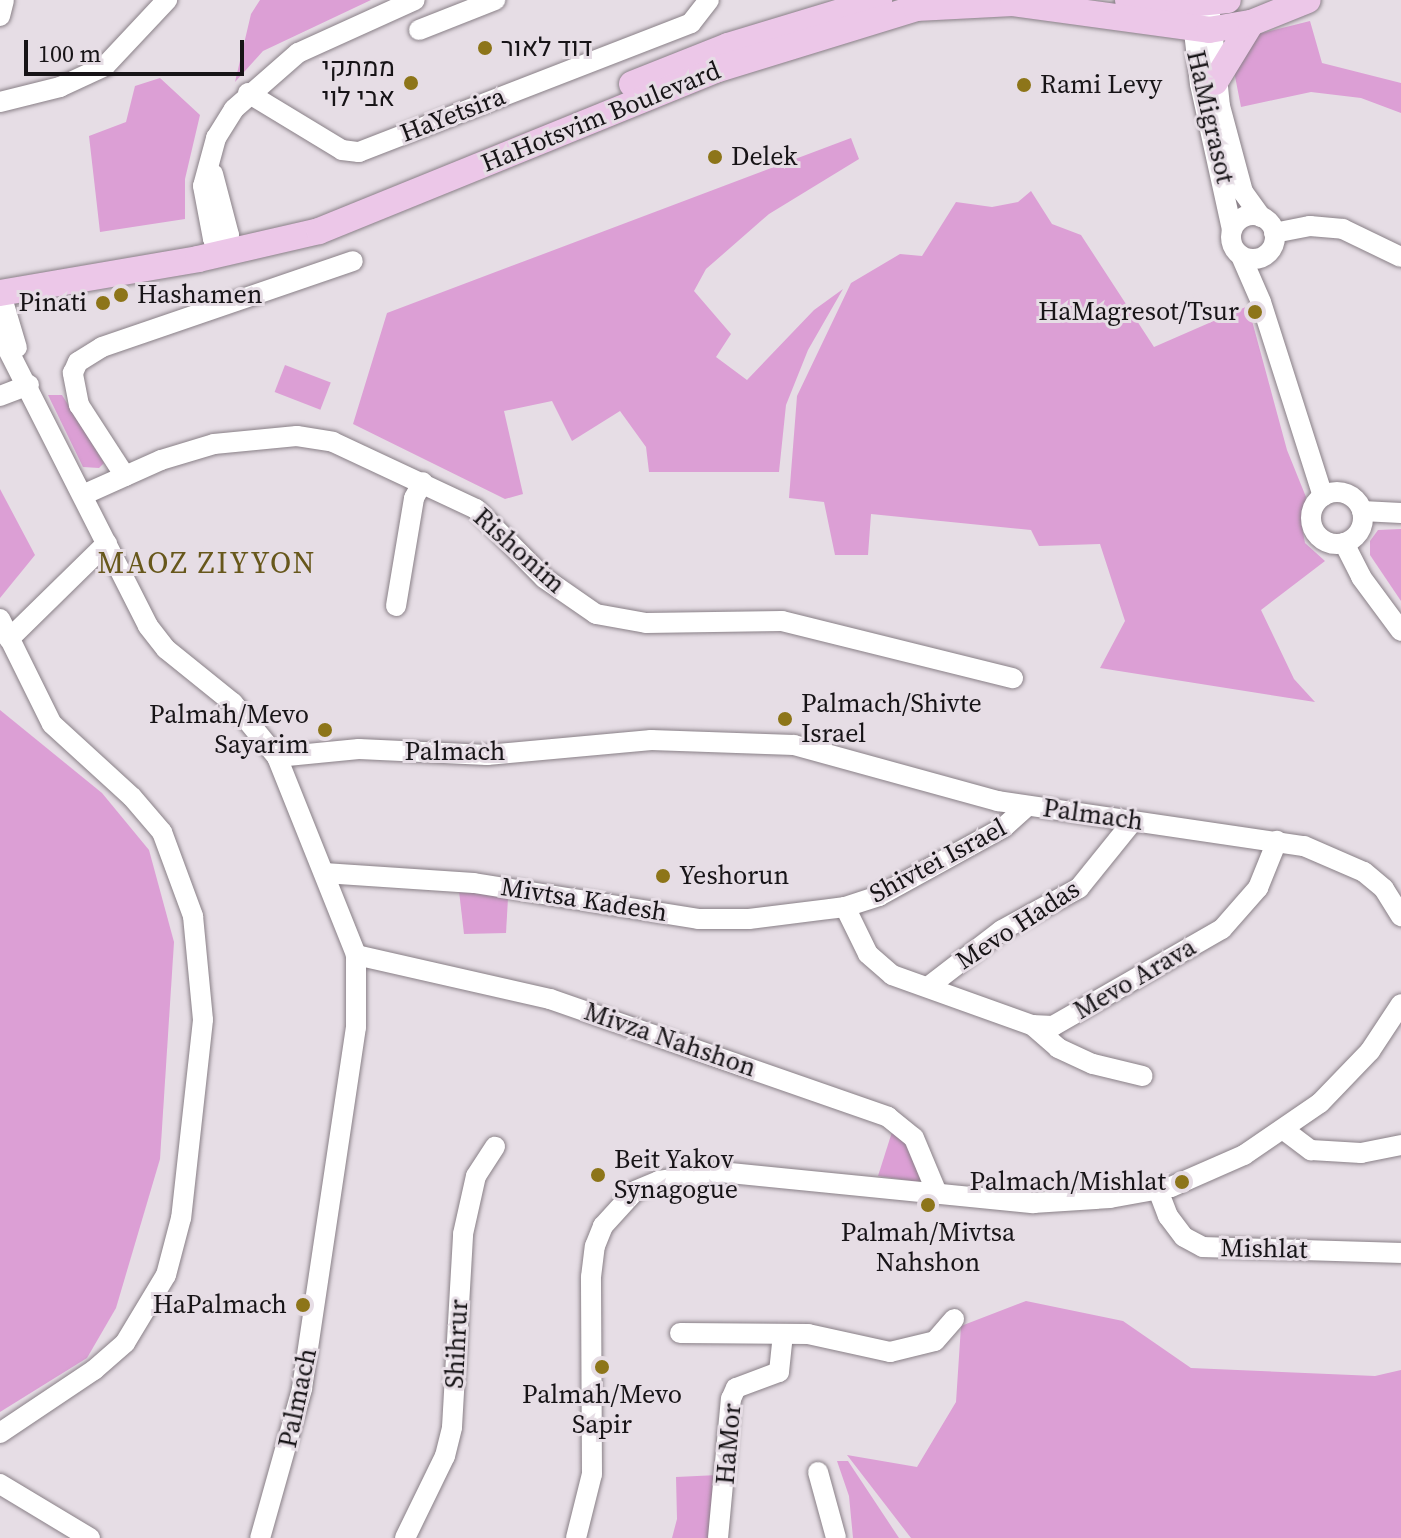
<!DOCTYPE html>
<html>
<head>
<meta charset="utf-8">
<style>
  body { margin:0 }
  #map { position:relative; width:1401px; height:1538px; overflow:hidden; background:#e6dde5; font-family:"Source Serif 4",Heebo,serif }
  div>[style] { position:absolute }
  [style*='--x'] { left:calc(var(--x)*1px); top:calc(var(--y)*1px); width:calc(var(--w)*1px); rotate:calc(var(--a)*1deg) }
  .green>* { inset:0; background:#dc9fd5; transform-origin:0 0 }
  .roads { filter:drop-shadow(0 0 2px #898087) drop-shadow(0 0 2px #898087) }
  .minor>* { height:20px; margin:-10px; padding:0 10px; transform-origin:10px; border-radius:10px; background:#fff }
  .minor>.ring { margin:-10px; padding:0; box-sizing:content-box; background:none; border:20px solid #fff; border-radius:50% }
  .major>* { height:26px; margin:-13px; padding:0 13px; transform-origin:13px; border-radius:13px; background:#ecc7e8 }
  .dots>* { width:22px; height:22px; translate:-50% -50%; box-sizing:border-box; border:4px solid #e6dde5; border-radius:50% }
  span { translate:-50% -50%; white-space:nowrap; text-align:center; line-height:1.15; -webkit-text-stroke:6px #e6dde5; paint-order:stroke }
  .poi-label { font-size:26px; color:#171417 }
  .left { translate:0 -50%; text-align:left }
  .right { translate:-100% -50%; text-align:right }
  .street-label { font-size:26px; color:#171417 }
  .quarter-label { font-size:30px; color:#67571b; letter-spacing:2px }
  .scale { position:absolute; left:24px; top:40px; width:220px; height:36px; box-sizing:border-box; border:4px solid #171417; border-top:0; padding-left:10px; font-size:24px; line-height:28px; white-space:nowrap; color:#171417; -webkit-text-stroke:6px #e6dde5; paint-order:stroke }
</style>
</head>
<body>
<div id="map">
  <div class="green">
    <i style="clip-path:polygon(260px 0,371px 0,263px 51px,235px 82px,251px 14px)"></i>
    <i style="clip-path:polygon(1310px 21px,1322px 63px,1401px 83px,1401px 113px,1361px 98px,1311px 92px,1241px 107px,1233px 66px,1254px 35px)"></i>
    <i style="clip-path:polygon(160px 78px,200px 115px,185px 179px,185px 219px,100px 232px,89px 136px,126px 122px,135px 86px)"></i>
    <i style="clip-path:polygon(851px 138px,859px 159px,769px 214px,706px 269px,694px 291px,731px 334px,716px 357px,747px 380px,814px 310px,843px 289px,808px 350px,786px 405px,779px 472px,649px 472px,646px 447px,620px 411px,572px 441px,552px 401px,504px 411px,523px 494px,505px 499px,353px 424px,387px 313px)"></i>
    <i style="clip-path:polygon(1031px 191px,1052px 224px,1081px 235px,1154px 347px,1248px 306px,1287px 450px,1306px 497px,1301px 521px,1305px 543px,1325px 561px,1261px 610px,1294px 679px,1315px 702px,1100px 668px,1125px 621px,1100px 544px,1039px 546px,1031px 530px,871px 514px,868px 555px,835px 555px,824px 502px,789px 498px,797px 396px,851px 283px,900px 254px,922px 256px,956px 202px,992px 207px,1018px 202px)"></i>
    <i style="left:285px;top:365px;width:49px;height:29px;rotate:21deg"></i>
    <i style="clip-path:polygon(48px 395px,62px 395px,104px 463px,99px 468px,83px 467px)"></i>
    <i style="clip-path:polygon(0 489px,35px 555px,0 598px)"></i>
    <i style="clip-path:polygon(1401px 529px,1401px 601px,1370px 555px,1370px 541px,1378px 530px)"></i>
    <i style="clip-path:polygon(0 710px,102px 793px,149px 850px,174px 942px,160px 1159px,116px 1308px,87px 1358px,0 1412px)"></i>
    <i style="clip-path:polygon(459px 891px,508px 898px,506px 933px,464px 934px)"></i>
    <i style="clip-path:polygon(892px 1132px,905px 1140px,921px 1170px,920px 1182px,878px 1176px)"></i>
    <i style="clip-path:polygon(1026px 1301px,1123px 1321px,1191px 1368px,1375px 1376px,1401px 1370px,1401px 1538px,911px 1538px,847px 1455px,917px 1467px,956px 1402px,961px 1326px)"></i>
    <i style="clip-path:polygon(837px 1461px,848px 1461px,899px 1538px,853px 1538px,849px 1496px)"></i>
    <i style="clip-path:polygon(718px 1475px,709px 1538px,672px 1538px,677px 1519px,676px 1477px)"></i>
  </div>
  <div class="roads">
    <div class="minor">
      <i style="--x:1192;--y:14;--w:70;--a:83.5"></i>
      <i style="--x:1200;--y:84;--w:149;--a:77.6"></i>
      <i style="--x:0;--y:16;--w:16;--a:-76"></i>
      <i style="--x:1211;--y:18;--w:88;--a:84.2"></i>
      <i style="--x:1220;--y:106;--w:89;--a:75"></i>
      <i style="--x:1243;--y:192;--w:31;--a:54"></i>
      <i style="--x:419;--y:30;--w:82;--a:-21.5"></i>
      <i style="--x:248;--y:93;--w:110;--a:31.2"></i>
      <i style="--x:342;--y:150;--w:17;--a:7"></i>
      <i style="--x:359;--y:152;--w:356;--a:-21.2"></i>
      <i style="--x:691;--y:23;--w:29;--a:-52"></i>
      <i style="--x:0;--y:102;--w:62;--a:-14"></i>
      <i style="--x:60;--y:87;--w:50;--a:-25"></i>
      <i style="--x:105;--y:66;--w:91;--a:-46.8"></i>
      <i style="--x:213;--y:174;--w:63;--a:75.3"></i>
      <i style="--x:229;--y:235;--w:19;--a:106"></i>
      <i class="ring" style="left:1231px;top:215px;width:24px;height:24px"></i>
      <i style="--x:1274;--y:233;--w:37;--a:-11"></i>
      <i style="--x:1310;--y:226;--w:33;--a:5"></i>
      <i style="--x:1343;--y:229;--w:64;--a:25.8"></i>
      <i style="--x:224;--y:253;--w:18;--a:-128"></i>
      <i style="--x:213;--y:239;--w:54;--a:-100.7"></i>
      <i style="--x:203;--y:186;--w:50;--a:-74.8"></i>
      <i style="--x:216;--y:138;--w:34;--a:-58"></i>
      <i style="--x:234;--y:109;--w:85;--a:-41.2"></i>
      <i style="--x:298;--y:53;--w:128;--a:-24.4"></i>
      <i style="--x:1241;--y:256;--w:50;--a:66.5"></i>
      <i style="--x:1261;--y:302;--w:204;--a:72.3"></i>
      <i style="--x:0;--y:291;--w:59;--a:73.4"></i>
      <i style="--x:0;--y:334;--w:327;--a:63.1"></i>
      <i style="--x:148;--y:626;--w:29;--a:52"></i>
      <i style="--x:166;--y:649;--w:86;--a:38.9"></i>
      <i style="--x:233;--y:703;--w:70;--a:50.8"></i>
      <i style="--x:277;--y:757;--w:213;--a:68.2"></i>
      <i style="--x:356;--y:955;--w:72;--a:90"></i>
      <i style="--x:356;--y:1027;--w:366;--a:98.5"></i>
      <i style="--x:302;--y:1389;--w:155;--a:105.7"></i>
      <i style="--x:0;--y:396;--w:31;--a:-21"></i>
      <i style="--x:125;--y:476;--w:85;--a:-122.9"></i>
      <i style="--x:79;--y:405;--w:33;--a:-101"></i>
      <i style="--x:73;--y:373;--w:12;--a:-66"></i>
      <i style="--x:78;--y:362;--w:28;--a:-32"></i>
      <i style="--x:102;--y:347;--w:265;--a:-18.9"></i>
      <i class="ring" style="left:1311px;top:492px;width:32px;height:32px"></i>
      <i style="--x:85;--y:494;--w:83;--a:-24.1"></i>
      <i style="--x:161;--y:460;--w:55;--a:-16.8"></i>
      <i style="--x:214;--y:444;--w:83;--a:-5.5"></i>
      <i style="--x:297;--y:436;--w:36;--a:9"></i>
      <i style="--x:333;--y:442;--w:158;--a:25.1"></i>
      <i style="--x:476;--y:509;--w:97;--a:45.4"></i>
      <i style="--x:544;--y:578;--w:63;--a:34.7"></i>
      <i style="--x:596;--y:614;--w:51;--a:10.2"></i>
      <i style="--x:646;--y:623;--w:136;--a:-0.8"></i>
      <i style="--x:782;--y:621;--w:238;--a:13.9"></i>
      <i style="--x:1362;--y:511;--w:39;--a:3"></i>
      <i style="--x:1344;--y:543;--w:38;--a:63"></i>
      <i style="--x:1361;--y:577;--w:67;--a:53.5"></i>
      <i style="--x:396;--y:606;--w:109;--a:-80.5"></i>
      <i style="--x:414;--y:498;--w:18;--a:-61"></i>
      <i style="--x:0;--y:619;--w:117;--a:63.7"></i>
      <i style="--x:52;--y:724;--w:108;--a:42.4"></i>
      <i style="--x:132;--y:797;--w:46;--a:49.4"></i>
      <i style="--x:162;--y:832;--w:90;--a:69.7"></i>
      <i style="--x:193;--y:916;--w:104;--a:84.5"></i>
      <i style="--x:203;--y:1020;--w:199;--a:96.3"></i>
      <i style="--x:181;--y:1218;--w:59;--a:104.7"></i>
      <i style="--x:166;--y:1275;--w:79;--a:121.1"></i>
      <i style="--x:125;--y:1343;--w:41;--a:138.9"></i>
      <i style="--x:94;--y:1370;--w:113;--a:146.2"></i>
      <i style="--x:9;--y:639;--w:137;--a:-44.4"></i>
      <i style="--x:277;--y:757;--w:82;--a:-5.6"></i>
      <i style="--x:359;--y:749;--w:128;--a:2.7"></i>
      <i style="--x:487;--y:755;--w:165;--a:-5.2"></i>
      <i style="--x:651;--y:740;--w:143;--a:2"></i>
      <i style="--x:794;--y:745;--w:212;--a:15.4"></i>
      <i style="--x:998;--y:801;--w:309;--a:8.4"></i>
      <i style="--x:1304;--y:846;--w:65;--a:23.4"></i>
      <i style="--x:1364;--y:872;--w:26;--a:40"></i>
      <i style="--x:1384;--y:889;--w:32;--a:58"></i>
      <i style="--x:324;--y:873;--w:150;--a:3.8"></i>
      <i style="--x:474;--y:883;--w:227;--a:9.1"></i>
      <i style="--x:698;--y:919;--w:51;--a:0"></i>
      <i style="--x:749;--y:919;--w:97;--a:-7.1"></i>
      <i style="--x:845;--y:907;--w:36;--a:-18"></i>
      <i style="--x:879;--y:896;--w:143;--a:-28.9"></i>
      <i style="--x:1004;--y:827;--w:31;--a:-42"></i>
      <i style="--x:845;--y:907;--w:52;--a:63.9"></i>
      <i style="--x:868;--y:954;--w:32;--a:41"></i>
      <i style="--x:892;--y:975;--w:149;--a:19.7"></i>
      <i style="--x:1032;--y:1025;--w:21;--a:3"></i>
      <i style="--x:1053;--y:1026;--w:195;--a:-29.9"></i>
      <i style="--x:1222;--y:929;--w:55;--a:-48.7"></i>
      <i style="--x:1258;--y:888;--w:51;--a:-68"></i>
      <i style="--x:356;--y:955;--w:199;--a:12.8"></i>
      <i style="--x:550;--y:999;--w:358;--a:19.2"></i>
      <i style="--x:888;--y:1117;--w:33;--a:39"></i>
      <i style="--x:914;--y:1138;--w:60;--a:67.3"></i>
      <i style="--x:928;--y:987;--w:93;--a:-37.6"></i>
      <i style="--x:1002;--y:930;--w:88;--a:-28.6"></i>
      <i style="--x:1079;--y:888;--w:86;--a:-51.1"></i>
      <i style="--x:1032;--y:1025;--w:35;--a:41"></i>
      <i style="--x:1058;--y:1048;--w:38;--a:25"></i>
      <i style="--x:1093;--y:1064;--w:51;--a:13.5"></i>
      <i style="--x:1284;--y:1130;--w:34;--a:37"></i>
      <i style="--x:1311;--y:1150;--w:50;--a:3.4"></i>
      <i style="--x:1361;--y:1153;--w:41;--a:-11.3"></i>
      <i style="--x:1158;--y:1190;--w:28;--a:69"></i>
      <i style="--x:1168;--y:1216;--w:26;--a:53"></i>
      <i style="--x:1184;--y:1237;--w:21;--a:28"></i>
      <i style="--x:1203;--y:1247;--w:198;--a:1.7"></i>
      <i style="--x:680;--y:1333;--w:128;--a:0.4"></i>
      <i style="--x:808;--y:1334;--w:84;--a:12.4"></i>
      <i style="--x:890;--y:1352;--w:46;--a:-13.7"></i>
      <i style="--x:935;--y:1341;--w:29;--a:-49"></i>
      <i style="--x:818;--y:1472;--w:68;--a:74.7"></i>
      <i style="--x:0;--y:1484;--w:105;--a:31"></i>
      <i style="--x:405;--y:1538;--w:91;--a:-64"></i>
      <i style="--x:445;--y:1456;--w:30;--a:-76"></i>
      <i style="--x:452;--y:1427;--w:193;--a:-86.7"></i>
      <i style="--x:463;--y:1234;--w:59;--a:-77.4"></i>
      <i style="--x:476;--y:1176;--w:35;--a:-57"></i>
      <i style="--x:576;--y:1538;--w:66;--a:-76"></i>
      <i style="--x:592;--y:1474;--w:197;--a:-90.3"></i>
      <i style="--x:591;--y:1277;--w:31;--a:-83"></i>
      <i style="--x:595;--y:1246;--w:22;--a:-68"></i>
      <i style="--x:603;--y:1226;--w:47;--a:-47.6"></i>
      <i style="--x:635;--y:1191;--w:26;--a:-23"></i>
      <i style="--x:659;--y:1181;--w:62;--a:-8.4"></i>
      <i style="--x:720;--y:1172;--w:315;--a:5.7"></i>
      <i style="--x:1033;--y:1203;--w:77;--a:-3.7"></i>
      <i style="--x:1110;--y:1198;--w:62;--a:-10.2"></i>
      <i style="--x:1171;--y:1187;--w:80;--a:-23.7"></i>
      <i style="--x:1244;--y:1155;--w:92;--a:-34.4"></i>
      <i style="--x:1320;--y:1103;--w:72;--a:-46.1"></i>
      <i style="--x:1370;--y:1051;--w:56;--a:-56.6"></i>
      <i style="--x:718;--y:1538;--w:140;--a:-84.7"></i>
      <i style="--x:731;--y:1399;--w:12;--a:-66"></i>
      <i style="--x:736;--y:1388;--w:46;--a:-20.4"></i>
      <i style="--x:779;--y:1372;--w:38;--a:-84"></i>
    </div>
    <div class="major">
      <i style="--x:1128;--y:0;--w:51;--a:5.6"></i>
      <i style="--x:1179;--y:5;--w:49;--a:-5.8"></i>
      <i style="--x:1215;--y:82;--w:69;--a:-58.6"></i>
      <i style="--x:632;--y:84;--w:103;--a:-21.6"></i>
      <i style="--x:728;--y:46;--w:158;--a:-16.9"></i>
      <i style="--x:0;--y:293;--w:201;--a:-9.7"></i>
      <i style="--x:198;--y:259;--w:124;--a:-13"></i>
      <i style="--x:319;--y:231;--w:427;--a:-22.1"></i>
      <i style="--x:715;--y:70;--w:210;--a:-17.1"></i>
      <i style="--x:916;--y:8;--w:97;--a:-3"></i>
      <i style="--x:1013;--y:3;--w:198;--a:7.8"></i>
      <i style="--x:1209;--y:30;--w:43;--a:-9.5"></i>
      <i style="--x:1251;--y:23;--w:61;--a:-22"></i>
    </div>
  </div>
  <div class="dots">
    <i style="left:485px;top:48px;background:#8d7519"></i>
    <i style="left:411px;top:83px;background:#8d7519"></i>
    <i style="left:1024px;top:85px;background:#8d7519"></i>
    <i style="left:715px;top:157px;background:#8d7519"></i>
    <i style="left:121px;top:295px;background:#8d7519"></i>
    <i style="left:103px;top:303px;background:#8d7519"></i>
    <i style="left:1255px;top:312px;background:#8d7519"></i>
    <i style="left:785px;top:719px;background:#8d7519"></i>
    <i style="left:325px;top:730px;background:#8d7519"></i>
    <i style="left:663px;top:876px;background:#8d7519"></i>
    <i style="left:598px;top:1175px;background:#8d7519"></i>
    <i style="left:1182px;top:1182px;background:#8d7519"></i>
    <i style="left:928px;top:1205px;background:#8d7519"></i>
    <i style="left:303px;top:1305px;background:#8d7519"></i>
    <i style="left:602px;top:1367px;background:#8d7519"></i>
  </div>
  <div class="poi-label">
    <span class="left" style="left:501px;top:48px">דוד לאור</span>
    <span class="right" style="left:395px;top:83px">ממתקי<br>אבי לוי</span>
    <span class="left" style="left:1040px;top:85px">Rami Levy</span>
    <span class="left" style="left:731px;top:157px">Delek</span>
    <span class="left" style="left:137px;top:295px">Hashamen</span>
    <span class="right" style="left:87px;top:303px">Pinati</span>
    <span class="right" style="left:1239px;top:312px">HaMagresot/Tsur</span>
    <span class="left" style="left:801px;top:719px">Palmach/Shivte<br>Israel</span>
    <span class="right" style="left:309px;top:730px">Palmah/Mevo<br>Sayarim</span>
    <span class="left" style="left:679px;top:876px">Yeshorun</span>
    <span class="left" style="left:614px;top:1175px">Beit Yakov<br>Synagogue</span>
    <span class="right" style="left:1166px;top:1182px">Palmach/Mishlat</span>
    <span style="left:928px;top:1248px">Palmah/Mivtsa<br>Nahshon</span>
    <span class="right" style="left:287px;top:1305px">HaPalmach</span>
    <span style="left:602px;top:1410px">Palmah/Mevo<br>Sapir</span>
  </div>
  <div class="street-label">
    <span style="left:453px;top:115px;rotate:-21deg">HaYetsira</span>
    <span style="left:601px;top:117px;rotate:-22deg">HaHotsvim Boulevard</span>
    <span style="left:1210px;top:117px;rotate:77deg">HaMigrasot</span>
    <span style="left:519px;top:551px;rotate:42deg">Rishonim</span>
    <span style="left:455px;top:752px">Palmach</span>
    <span style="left:1093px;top:815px;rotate:8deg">Palmach</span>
    <span style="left:938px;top:861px;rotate:-28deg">Shivtei Israel</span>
    <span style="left:584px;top:900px;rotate:9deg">Mivtsa Kadesh</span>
    <span style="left:1018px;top:925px;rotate:-33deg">Mevo Hadas</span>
    <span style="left:1135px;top:979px;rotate:-30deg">Mevo Arava</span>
    <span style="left:670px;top:1040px;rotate:19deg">Mivza Nahshon</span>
    <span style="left:1264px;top:1249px;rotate:1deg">Mishlat</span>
    <span style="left:457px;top:1344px;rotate:-87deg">Shihrur</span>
    <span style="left:298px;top:1398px;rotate:-78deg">Palmach</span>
    <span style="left:729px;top:1444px;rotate:-85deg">HaMor</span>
  </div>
  <div class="quarter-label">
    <span style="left:207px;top:563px">MAOZ ZIYYON</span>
  </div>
  <div class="scale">100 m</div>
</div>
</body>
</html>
